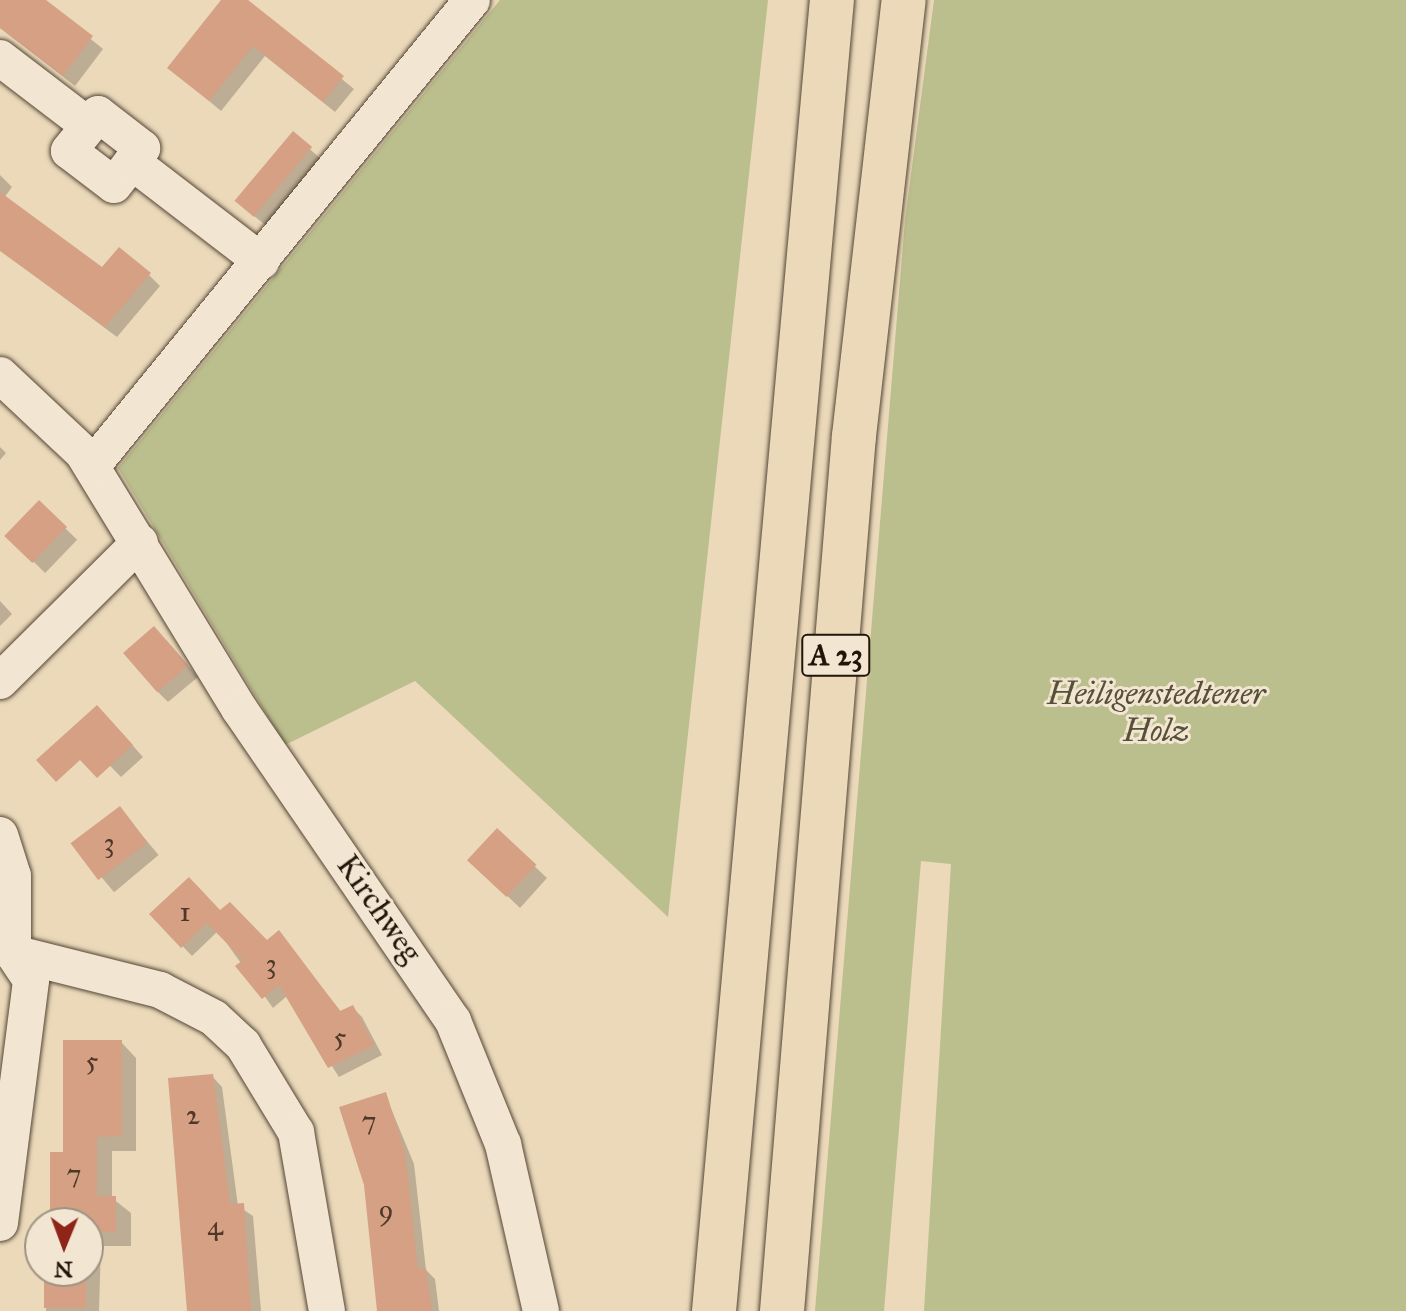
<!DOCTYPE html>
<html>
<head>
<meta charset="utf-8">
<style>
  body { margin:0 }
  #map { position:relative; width:1406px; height:1311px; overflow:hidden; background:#ebd9ba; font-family:"IM FELL Great Primer",serif }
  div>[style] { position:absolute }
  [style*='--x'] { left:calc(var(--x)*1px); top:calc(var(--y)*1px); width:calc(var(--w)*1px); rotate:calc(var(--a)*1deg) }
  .green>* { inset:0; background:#bbbe8d }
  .shadow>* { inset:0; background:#0003; transform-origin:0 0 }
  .building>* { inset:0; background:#d5a083; transform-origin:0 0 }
  .roads { filter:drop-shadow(0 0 2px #544636) drop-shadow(0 0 2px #544636) }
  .street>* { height:36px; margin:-18px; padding:0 18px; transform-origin:18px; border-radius:18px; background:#f2e6d2 }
  .highway>* { height:44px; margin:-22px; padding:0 22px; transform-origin:22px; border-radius:22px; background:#ebd9ba }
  span { translate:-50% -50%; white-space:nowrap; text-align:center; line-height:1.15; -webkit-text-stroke:6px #f2e6d2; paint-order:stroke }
  .number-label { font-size:28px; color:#4e3828 }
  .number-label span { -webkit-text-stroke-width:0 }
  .shield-label span { padding:2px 6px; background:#f2e6d2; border:2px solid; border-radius:6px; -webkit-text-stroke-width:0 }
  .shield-label { font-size:30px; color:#21150a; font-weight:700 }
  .park-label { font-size:32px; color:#575038; font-style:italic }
  .street-label { font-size:32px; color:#21150a }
  .north { position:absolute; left:24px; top:1207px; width:80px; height:80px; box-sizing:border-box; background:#f2e6d2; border:2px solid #9e9282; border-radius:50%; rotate:181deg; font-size:22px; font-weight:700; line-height:32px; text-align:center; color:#21150a }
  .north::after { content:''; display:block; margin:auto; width:28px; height:36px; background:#8f2418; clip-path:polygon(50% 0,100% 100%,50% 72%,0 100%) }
</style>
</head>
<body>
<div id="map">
  <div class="green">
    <i style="clip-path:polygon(500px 0,768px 0,668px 917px,415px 681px,285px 745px,118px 468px)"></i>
    <i style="clip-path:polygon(934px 0,1406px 0,1406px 1311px,924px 1311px,951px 864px,921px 861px,884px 1311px,815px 1311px,905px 220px)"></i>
  </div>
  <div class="shadow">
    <i style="clip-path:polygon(0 0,43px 0,103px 49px,75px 86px,0 28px)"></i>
    <i style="clip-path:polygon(224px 0,245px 0,354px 89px,335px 112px,265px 56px,221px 111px,170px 68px)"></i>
    <i style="clip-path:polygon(293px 134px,322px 160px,268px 227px,250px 213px)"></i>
    <i style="clip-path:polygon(0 175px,12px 187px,4px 198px,103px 270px,149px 275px,160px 286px,117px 337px,0 250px)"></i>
    <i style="clip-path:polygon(0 447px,6px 453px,0 460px)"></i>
    <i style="left:39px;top:503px;width:53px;height:46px;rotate:44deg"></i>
    <i style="clip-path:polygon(0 601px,12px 614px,0 626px)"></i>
    <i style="clip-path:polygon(166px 640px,198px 677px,168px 702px,157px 691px)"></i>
    <i style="clip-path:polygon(109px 719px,143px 757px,121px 777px,74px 729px)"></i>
    <i style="left:120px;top:809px;width:60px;height:58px;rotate:50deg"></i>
    <i style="clip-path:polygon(497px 831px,547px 878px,520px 908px,481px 871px)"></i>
    <i style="clip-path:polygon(220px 913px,267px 943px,279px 933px,342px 1013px,352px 1007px,362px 1017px,382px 1055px,339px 1077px,287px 996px,273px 1008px,218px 931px,192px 956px,152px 914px)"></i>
    <i style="clip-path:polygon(121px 1042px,136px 1058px,136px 1151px,112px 1151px,112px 1198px,131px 1213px,131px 1246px,101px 1246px,99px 1311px,46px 1311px,48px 1271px,88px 1271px,88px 1223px,50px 1223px,52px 1154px,65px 1154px)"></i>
    <i style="clip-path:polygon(212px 1076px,222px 1087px,238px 1206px,253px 1216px,261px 1311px,189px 1311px)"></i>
    <i style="clip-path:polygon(385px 1094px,414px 1164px,426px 1270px,435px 1279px,439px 1311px,377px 1311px)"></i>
  </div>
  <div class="building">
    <i style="clip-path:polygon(0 0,46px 0,93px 36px,63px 76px,0 28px)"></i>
    <i style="clip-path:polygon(221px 0,248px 0,344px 76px,323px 102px,253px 46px,209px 101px,167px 68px)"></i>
    <i style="left:293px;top:131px;width:25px;height:91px;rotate:40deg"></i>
    <i style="clip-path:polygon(0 192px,102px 267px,119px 247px,151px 273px,105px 327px,0 251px)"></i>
    <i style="left:39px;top:500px;width:39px;height:50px;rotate:44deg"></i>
    <i style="left:154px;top:626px;width:52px;height:41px;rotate:49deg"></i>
    <i style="clip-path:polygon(97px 705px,133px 745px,97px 778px,80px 760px,56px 782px,36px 760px)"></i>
    <i style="left:120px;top:806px;width:46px;height:62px;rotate:53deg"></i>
    <i style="left:497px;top:828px;width:54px;height:44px;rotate:43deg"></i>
    <i style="clip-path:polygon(189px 877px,220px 910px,230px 902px,267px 940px,279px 930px,340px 1011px,353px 1005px,374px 1045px,328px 1068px,279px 985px,262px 999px,235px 966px,243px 960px,207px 923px,181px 948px,149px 914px)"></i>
    <i style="clip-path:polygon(63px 1040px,122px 1040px,122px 1136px,97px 1137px,97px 1196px,116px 1196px,116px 1232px,88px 1232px,82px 1210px,50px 1210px,50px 1152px,63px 1152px)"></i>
    <i style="clip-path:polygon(213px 1074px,230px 1204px,244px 1203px,251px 1311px,187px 1311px,168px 1078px)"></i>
    <i style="clip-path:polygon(386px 1092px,405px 1152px,418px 1269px,426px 1268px,432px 1311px,377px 1311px,364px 1185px,339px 1107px)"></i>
    <i style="left:44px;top:1271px;width:42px;height:37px"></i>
  </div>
  <div class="roads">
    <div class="street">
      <i style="--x:0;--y:58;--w:112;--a:37.4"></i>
      <i style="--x:89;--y:126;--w:32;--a:129"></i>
      <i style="--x:69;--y:151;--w:56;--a:37.1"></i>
      <i style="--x:114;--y:185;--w:29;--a:-52"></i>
      <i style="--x:132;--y:162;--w:163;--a:37.5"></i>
      <i style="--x:89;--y:126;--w:15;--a:-53"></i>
      <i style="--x:98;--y:114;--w:56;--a:37.7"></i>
      <i style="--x:142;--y:148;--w:17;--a:126"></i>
      <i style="--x:0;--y:375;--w:114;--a:43.2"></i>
      <i style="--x:83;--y:453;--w:301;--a:58.6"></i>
      <i style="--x:240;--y:710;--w:377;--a:55.6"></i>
      <i style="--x:453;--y:1021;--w:133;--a:67.9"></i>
      <i style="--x:503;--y:1144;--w:171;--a:77.2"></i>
      <i style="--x:92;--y:466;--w:601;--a:-50.8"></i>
      <i style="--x:0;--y:681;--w:197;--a:-44.8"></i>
      <i style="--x:0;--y:835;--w:43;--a:72.4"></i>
      <i style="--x:13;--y:876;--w:77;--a:90"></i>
      <i style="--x:13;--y:953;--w:152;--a:14.1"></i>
      <i style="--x:160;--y:990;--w:61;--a:27.4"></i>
      <i style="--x:214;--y:1018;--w:40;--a:43"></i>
      <i style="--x:243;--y:1045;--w:102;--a:58.7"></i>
      <i style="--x:296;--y:1132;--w:182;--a:80.2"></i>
      <i style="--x:0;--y:1223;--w:245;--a:-82.7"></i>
      <i style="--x:31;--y:980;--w:32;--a:-124"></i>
    </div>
    <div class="highway">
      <i style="--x:714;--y:1311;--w:1316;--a:-84.86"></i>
      <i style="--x:782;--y:1311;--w:878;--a:-85.3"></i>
      <i style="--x:854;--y:436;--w:439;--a:-83.5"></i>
    </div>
  </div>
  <div class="number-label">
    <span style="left:109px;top:843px">3</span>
    <span style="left:185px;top:912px">1</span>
    <span style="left:271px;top:964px">3</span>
    <span style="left:340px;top:1037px">5</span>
    <span style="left:92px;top:1061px">5</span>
    <span style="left:193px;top:1115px">2</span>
    <span style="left:369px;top:1121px">7</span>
    <span style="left:74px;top:1174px">7</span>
    <span style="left:386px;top:1210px">9</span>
    <span style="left:215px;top:1226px">4</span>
  </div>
  <div class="shield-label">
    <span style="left:836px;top:655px">A 23</span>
  </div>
  <div class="park-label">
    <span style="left:1156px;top:713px">Heiligenstedtener<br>Holz</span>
  </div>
  <div class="street-label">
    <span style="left:379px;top:909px;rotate:55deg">Kirchweg</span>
  </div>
  <div class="north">N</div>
</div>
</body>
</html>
